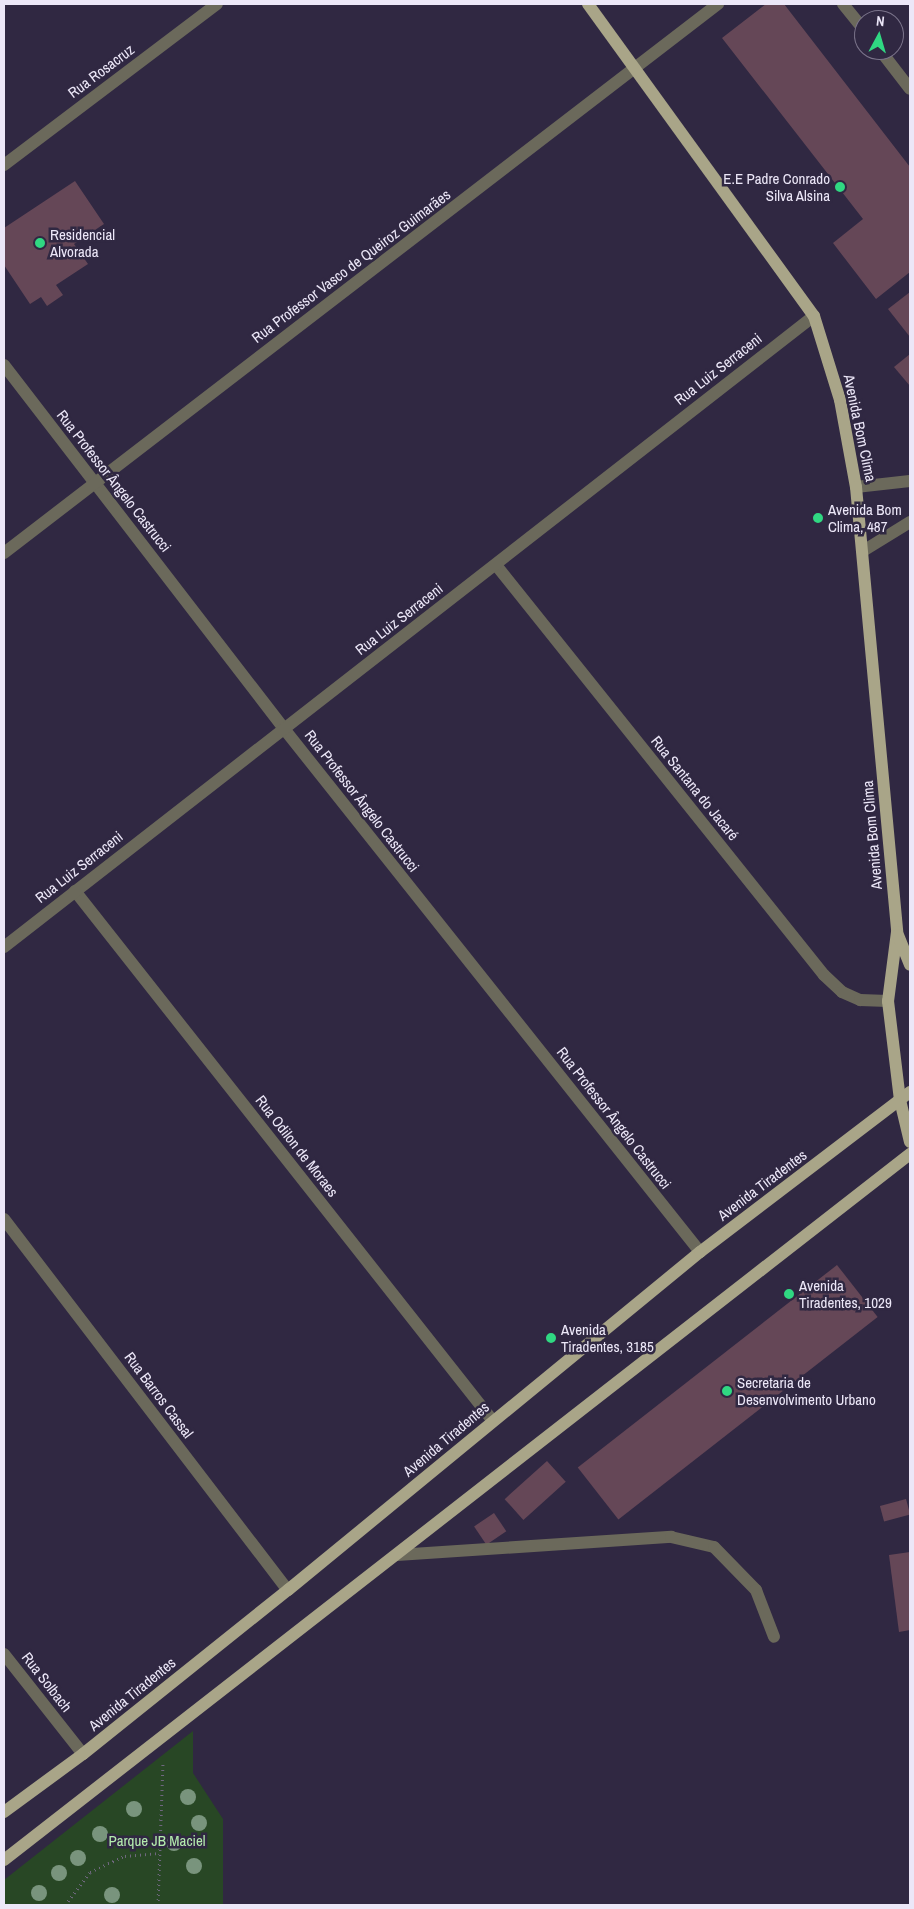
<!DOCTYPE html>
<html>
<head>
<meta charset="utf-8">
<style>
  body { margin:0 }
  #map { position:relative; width:914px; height:1909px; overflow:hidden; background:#302842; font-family:"Archivo Narrow",sans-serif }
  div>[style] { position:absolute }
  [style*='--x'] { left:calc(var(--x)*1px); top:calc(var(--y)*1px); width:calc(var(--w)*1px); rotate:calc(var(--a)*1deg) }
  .green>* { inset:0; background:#284725 }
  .building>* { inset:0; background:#654757; transform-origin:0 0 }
  .path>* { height:3px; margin-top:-1.5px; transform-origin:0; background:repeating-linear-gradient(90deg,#6f687f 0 1px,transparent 0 5px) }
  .minor>* { height:12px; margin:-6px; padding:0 6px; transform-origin:6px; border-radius:6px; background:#6b695b }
  .major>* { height:12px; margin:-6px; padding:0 6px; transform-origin:6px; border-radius:6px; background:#a9a588 }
  .trees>* { width:16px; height:16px; margin:-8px; border-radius:50%; background:#79947d }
  .dots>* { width:14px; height:14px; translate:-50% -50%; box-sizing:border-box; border:2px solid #302842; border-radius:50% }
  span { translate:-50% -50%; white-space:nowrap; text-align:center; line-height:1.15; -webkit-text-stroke:5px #302842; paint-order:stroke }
  .street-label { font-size:15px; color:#ece7f8 }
  .poi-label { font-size:15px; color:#ece7f8 }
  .right { translate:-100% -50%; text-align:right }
  .left { translate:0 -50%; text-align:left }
  .park-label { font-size:15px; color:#b4ecae }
  .frame { position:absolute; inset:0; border:5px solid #ece7f8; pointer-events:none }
  .north { position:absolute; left:854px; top:10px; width:50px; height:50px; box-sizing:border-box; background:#302842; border:1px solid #7b748b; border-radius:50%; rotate:6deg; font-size:14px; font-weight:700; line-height:20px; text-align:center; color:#ece7f8 }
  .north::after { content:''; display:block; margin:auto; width:18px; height:22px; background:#30d882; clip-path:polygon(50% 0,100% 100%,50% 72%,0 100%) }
</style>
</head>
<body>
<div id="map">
  <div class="green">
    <i style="clip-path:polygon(193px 1731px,193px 1773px,223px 1819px,223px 1905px,4px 1905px,4px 1880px)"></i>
  </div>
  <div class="building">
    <i style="clip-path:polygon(766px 4px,784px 4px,910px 167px,910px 272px,876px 299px,833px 243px,863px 219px,722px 38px)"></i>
    <i style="clip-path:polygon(75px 181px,104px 224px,74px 244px,88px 264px,56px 285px,63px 295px,47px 306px,41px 297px,30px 304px,4px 265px,4px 228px)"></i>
    <i style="clip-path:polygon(910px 292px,910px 337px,888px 309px)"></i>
    <i style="clip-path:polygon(910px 354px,910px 386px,894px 367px)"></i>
    <i style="left:837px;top:1265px;width:66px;height:329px;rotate:52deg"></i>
    <i style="left:547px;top:1461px;width:28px;height:57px;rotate:48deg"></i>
    <i style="left:906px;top:1499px;width:16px;height:27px;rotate:75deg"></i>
    <i style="left:494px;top:1513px;width:22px;height:24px;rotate:56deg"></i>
    <i style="clip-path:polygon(910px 1552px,910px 1630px,899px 1632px,889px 1555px)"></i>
  </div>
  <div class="path">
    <i style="--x:65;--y:1905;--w:41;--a:-52.9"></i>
    <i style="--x:90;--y:1872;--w:38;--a:-25"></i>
    <i style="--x:125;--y:1856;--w:33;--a:-5"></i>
    <i style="--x:158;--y:1905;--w:141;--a:-88"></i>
  </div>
  <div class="minor">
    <i style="--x:843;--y:4;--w:33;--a:51"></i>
    <i style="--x:880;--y:50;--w:49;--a:52.4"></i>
    <i style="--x:4;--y:165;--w:267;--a:-37.1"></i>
    <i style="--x:4;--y:365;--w:461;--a:52.4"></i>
    <i style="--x:285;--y:730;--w:667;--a:51.51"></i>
    <i style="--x:856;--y:487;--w:54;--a:-6.3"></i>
    <i style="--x:863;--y:551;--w:55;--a:-31.7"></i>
    <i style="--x:4;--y:553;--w:901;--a:-37.56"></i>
    <i style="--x:496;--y:565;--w:525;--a:51.34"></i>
    <i style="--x:824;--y:975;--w:25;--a:43"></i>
    <i style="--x:842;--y:992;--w:20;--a:24"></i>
    <i style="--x:860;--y:1000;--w:28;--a:2"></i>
    <i style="--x:75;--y:891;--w:675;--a:51.74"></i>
    <i style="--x:4;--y:947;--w:1027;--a:-37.92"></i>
    <i style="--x:4;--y:1219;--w:467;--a:52.6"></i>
    <i style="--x:397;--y:1555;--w:275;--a:-3.8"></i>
    <i style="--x:671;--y:1537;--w:44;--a:13.1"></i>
    <i style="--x:714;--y:1547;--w:60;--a:45.7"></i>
    <i style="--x:756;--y:1590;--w:50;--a:69"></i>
    <i style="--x:4;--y:1654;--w:127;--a:51.7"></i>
  </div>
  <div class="major">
    <i style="--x:588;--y:4;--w:385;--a:54.1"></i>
    <i style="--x:814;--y:316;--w:88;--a:72.8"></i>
    <i style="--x:840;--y:400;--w:88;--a:79.6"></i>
    <i style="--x:856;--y:487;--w:447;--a:84.7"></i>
    <i style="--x:897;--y:932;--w:70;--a:97.4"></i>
    <i style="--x:888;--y:1001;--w:100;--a:83.1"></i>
    <i style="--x:900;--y:1100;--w:43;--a:76.6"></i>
    <i style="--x:898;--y:935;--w:32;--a:68"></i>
    <i style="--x:4;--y:1812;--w:98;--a:-36.3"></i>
    <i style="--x:83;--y:1754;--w:263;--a:-38.7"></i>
    <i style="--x:288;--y:1590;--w:533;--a:-39.37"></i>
    <i style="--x:700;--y:1252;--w:264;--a:-37.3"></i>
    <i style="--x:4;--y:1860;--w:1149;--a:-37.93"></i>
  </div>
  <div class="trees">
    <i style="left:188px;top:1797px"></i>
    <i style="left:134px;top:1809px"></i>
    <i style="left:199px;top:1823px"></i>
    <i style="left:100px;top:1834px"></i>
    <i style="left:174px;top:1843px"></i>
    <i style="left:78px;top:1858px"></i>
    <i style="left:194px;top:1866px"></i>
    <i style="left:59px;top:1873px"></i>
    <i style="left:39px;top:1893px"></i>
    <i style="left:112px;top:1895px"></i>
  </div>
  <div class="dots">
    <i style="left:840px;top:187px;background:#30d882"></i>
    <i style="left:40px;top:243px;background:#30d882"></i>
    <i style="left:818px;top:518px;background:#30d882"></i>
    <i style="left:789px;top:1294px;background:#30d882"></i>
    <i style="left:551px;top:1338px;background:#30d882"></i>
    <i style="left:727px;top:1391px;background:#30d882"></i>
  </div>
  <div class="street-label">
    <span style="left:101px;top:71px;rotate:-37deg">Rua Rosacruz</span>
    <span style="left:351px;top:266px;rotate:-37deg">Rua Professor Vasco de Queiroz Guimarães</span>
    <span style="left:718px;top:369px;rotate:-38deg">Rua Luiz Serraceni</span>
    <span style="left:860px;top:428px;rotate:78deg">Avenida Bom Clima</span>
    <span style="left:114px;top:481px;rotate:52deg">Rua Professor Ângelo Castrucci</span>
    <span style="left:399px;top:619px;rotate:-38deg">Rua Luiz Serraceni</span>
    <span style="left:695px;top:788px;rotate:51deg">Rua Santana do Jacaré</span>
    <span style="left:362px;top:801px;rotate:52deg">Rua Professor Ângelo Castrucci</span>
    <span style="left:872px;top:835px;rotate:-95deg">Avenida Bom Clima</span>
    <span style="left:79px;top:867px;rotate:-38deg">Rua Luiz Serraceni</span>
    <span style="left:614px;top:1118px;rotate:52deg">Rua Professor Ângelo Castrucci</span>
    <span style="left:297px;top:1146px;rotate:52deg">Rua Odilon de Moraes</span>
    <span style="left:762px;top:1185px;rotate:-37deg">Avenida Tiradentes</span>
    <span style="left:159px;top:1395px;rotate:53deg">Rua Barros Cassal</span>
    <span style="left:446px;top:1439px;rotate:-40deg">Avenida Tiradentes</span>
    <span style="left:47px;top:1682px;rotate:52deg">Rua Solbach</span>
    <span style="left:132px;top:1694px;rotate:-39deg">Avenida Tiradentes</span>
  </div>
  <div class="poi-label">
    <span class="right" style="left:830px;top:187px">E.E Padre Conrado<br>Silva Alsina</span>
    <span class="left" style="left:50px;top:243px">Residencial<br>Alvorada</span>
    <span class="left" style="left:828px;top:518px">Avenida Bom<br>Clima, 487</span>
    <span class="left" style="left:799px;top:1294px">Avenida<br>Tiradentes, 1029</span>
    <span class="left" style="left:561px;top:1338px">Avenida<br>Tiradentes, 3185</span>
    <span class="left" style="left:737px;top:1391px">Secretaria de<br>Desenvolvimento Urbano</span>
  </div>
  <div class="park-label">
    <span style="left:157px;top:1841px">Parque JB Maciel</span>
  </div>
  <div class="frame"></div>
  <div class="north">N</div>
</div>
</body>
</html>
